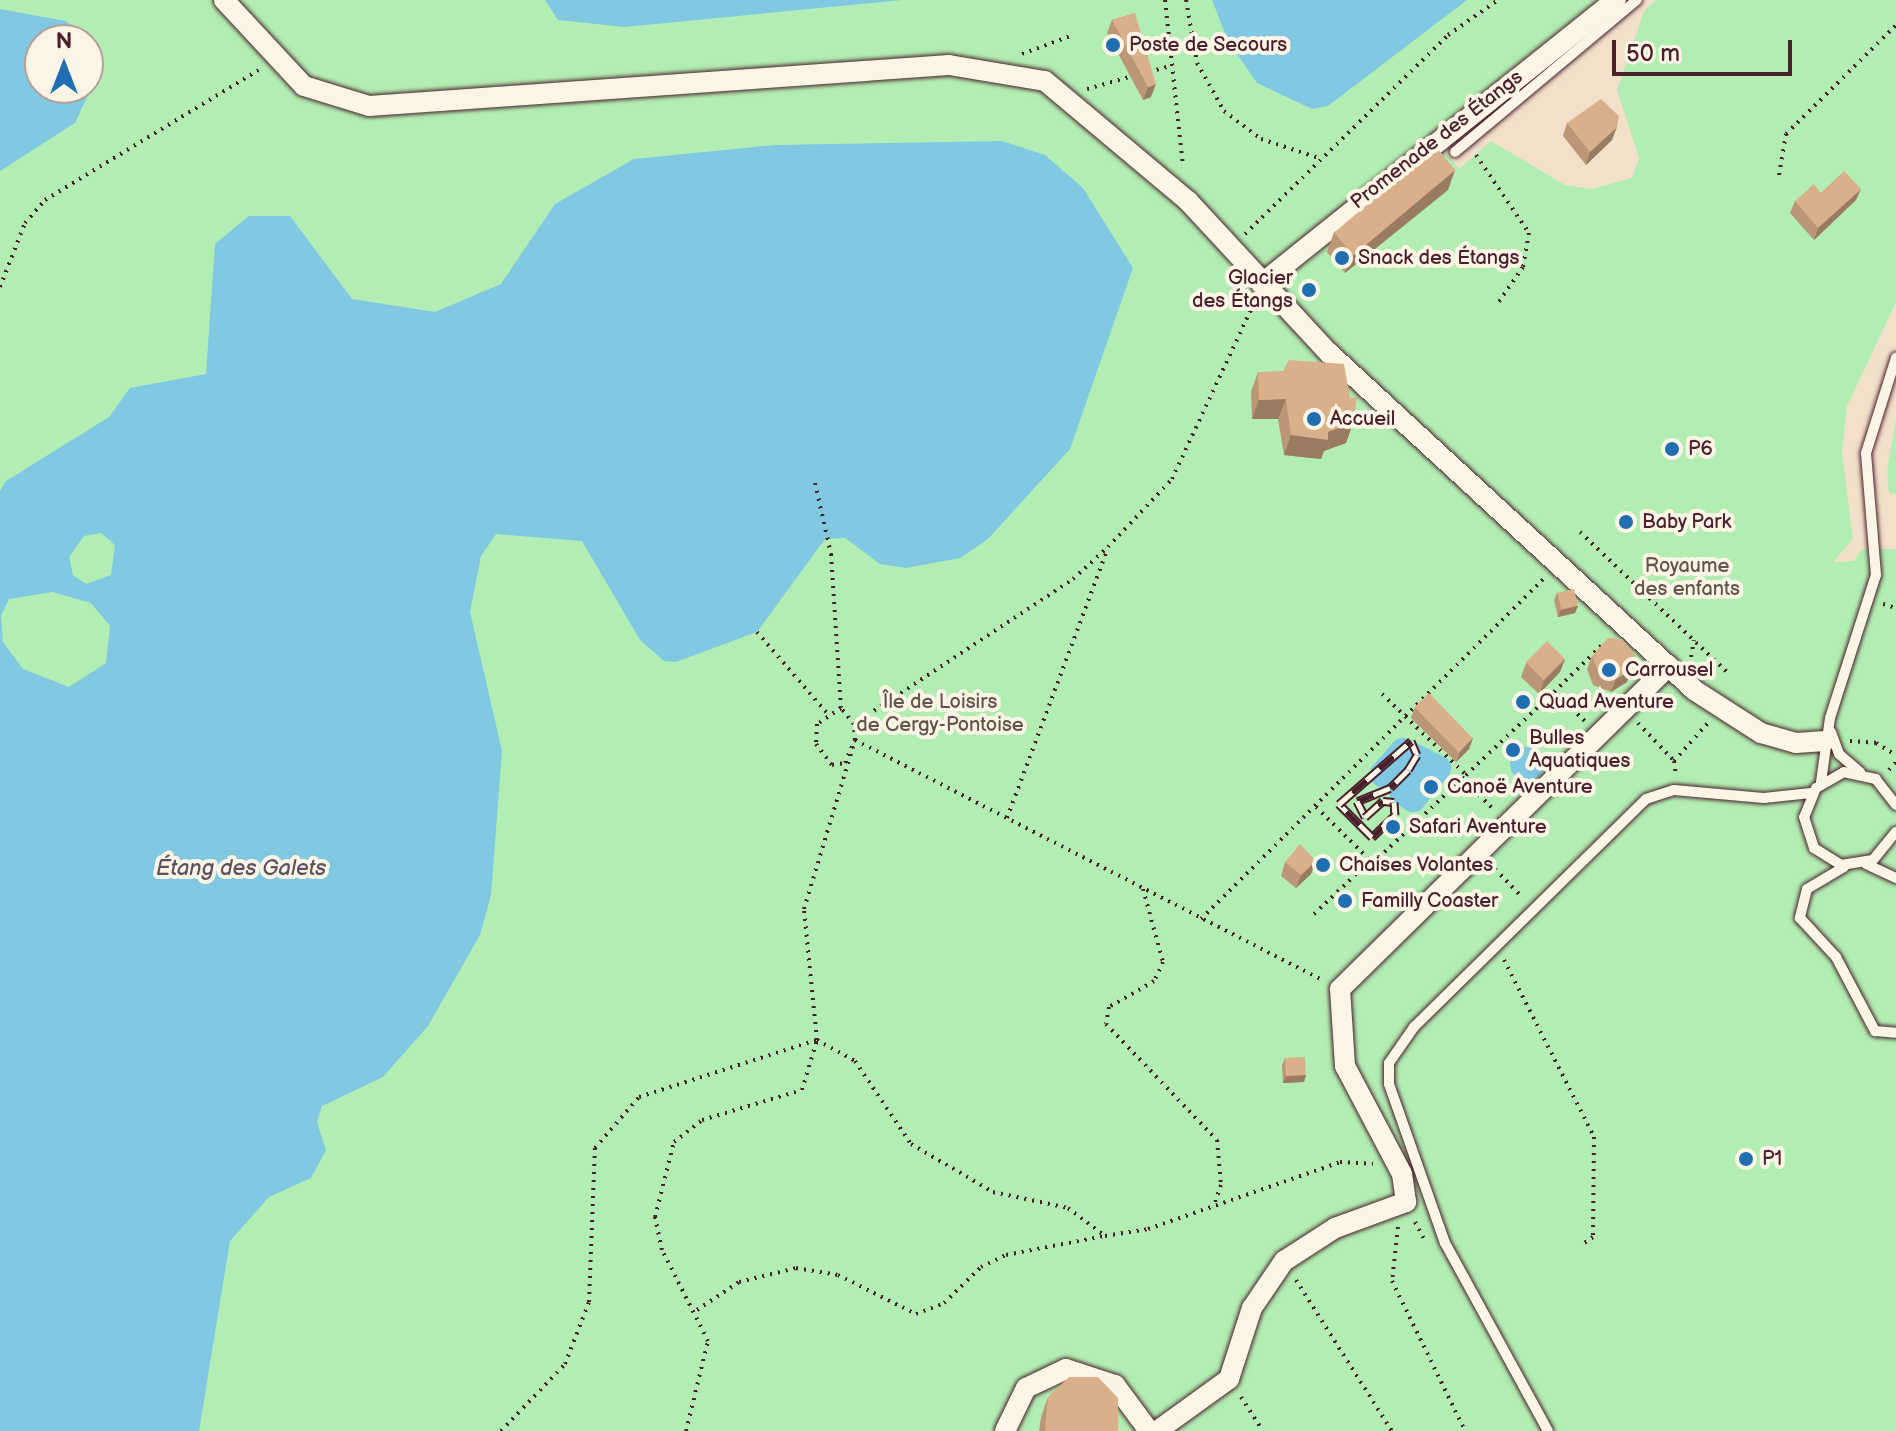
<!DOCTYPE html>
<html>
<head>
<meta charset="utf-8">
<style>
  body { margin:0 }
  #map { position:relative; width:1896px; height:1431px; overflow:hidden; background:#f2e0ca; font-family:"Balsamiq Sans",sans-serif }
  div>[style] { position:absolute }
  [style*='--x'] { left:calc(var(--x)*1px); top:calc(var(--y)*1px); width:calc(var(--w)*1px); rotate:calc(var(--a)*1deg) }
  .green>* { inset:0; background:#b2eeb3 }
  .water>* { inset:0; background:#81c9e2 }
  .round { border-radius:50% }
  .canal>* { height:26px; margin:-13px; padding:0 13px; transform-origin:13px; border-radius:13px; background:#81c9e2 }
  .path>* { height:4px; margin-top:-2px; transform-origin:0; background:repeating-linear-gradient(90deg,#4a1f2b 0 2px,transparent 0 8px) }
  .roads { filter:drop-shadow(0 0 2px #4a1f2b) drop-shadow(0 0 2px #4a1f2b) }
  .lane>* { height:10px; margin:-5px; padding:0 5px; transform-origin:5px; border-radius:5px; background:#fcf5e5 }
  .street>* { height:20px; margin:-10px; padding:0 10px; transform-origin:10px; border-radius:10px; background:#fcf5e5 }
  .rail>* { height:9px; margin-top:-4.5px; transform-origin:0; background:repeating-linear-gradient(90deg,#fcf5e5 0 18px,#4a1f2b 0 36px); box-sizing:border-box; border-block:2px solid #4a1f2b }
  .wall>* { inset:0; background:#bb9778 }
  .shaded-wall>* { inset:0; background:#997b61 }
  .building>* { inset:0; background:#dab08b; transform-origin:0 0 }
  .dots>* { width:22px; height:22px; translate:-50% -50%; box-sizing:border-box; border:4px solid #fcf5e5; border-radius:50% }
  span { translate:-50% -50%; white-space:nowrap; text-align:center; line-height:1.15; -webkit-text-stroke:8px #fcf5e5; paint-order:stroke }
  .poi-label { font-size:20px; color:#4a1f2b }
  .left { translate:0 -50%; text-align:left }
  .right { translate:-100% -50%; text-align:right }
  .street-label { font-size:20px; color:#4a1f2b }
  .park-label { font-size:20px; color:#64534d }
  .water-label { font-size:22px; color:#5a5262; font-style:italic }
  .north { position:absolute; left:24px; top:24px; width:80px; height:80px; box-sizing:border-box; background:#fcf5e5; border:2px solid #b59f9b; border-radius:50%; rotate:0deg; font-size:22px; font-weight:700; line-height:32px; text-align:center; color:#4a1f2b }
  .north::after { content:''; display:block; margin:auto; width:28px; height:36px; background:#1f6fb2; clip-path:polygon(50% 0,100% 100%,50% 72%,0 100%) }
  .scale { position:absolute; left:1612px; top:40px; width:180px; height:36px; box-sizing:border-box; border:4px solid #4a1f2b; border-top:0; padding-left:10px; font-size:24px; line-height:28px; white-space:nowrap; color:#4a1f2b; -webkit-text-stroke:6px #fcf5e5; paint-order:stroke }
</style>
</head>
<body>
<div id="map">
  <div class="green">
    <i style="clip-path:polygon(evenodd,0 0,1622px 0,1441px 147px,1459px 169px,1491px 141px,1565px 185px,1592px 189px,1632px 178px,1639px 158px,1617px 90px,1644px 11px,1656px 0,1896px 0,1896px 302px,1847px 406px,1842px 453px,1853px 539px,1833px 562px,1854px 561px,1862px 549px,1896px 549px,1896px 1431px,0 1431px,0 0,40px 40px,88px 40px,88px 88px,40px 88px,40px 40px)"></i>
    <i style="clip-path:polygon(1896px 418px,1896px 494px,1889px 493px,1887px 471px)"></i>
  </div>
  <div class="water">
    <i style="clip-path:polygon(545px 0,902px 0,624px 27px,558px 20px)"></i>
    <i style="clip-path:polygon(1212px 0,1467px 0,1328px 106px,1312px 109px,1257px 83px,1228px 41px)"></i>
    <i style="clip-path:polygon(0 9px,66px 21px,85px 40px,40px 40px,40px 88px,88px 88px,88px 45px,96px 78px,75px 123px,0 171px)"></i>
    <i style="clip-path:polygon(evenodd,1002px 141px,1045px 155px,1083px 188px,1133px 268px,1070px 449px,988px 539px,960px 558px,906px 568px,880px 564px,845px 538px,825px 539px,757px 632px,676px 662px,664px 661px,640px 640px,582px 541px,496px 534px,481px 556px,470px 612px,502px 751px,491px 895px,480px 935px,428px 1026px,383px 1077px,322px 1106px,317px 1122px,326px 1150px,311px 1178px,269px 1197px,230px 1241px,199px 1431px,0 1431px,0 491px,6px 481px,109px 417px,130px 388px,206px 374px,215px 244px,249px 216px,290px 216px,352px 299px,435px 312px,501px 284px,555px 204px,634px 159px,775px 145px,1002px 141px,101px 533px,115px 545px,111px 575px,86px 584px,73px 575px,69px 557px,84px 536px,101px 533px,1002px 141px,52px 592px,91px 603px,110px 626px,106px 663px,69px 687px,23px 669px,3px 642px,1px 616px,9px 599px,52px 592px)"></i>
    <i class="round" style="left:1510px;top:747px;width:34px;height:34px"></i>
  </div>
  <div class="canal">
    <i style="--x:1403;--y:751;--w:39;--a:26"></i>
    <i style="--x:1438;--y:768;--w:40;--a:129"></i>
    <i style="--x:1413;--y:799;--w:14;--a:-144"></i>
    <i style="--x:1402;--y:791;--w:18;--a:-61"></i>
    <i style="--x:1411;--y:775;--w:13;--a:-135"></i>
    <i style="--x:1402;--y:766;--w:21;--a:157"></i>
    <i style="--x:1383;--y:774;--w:30;--a:-49"></i>
  </div>
  <div class="path">
    <i style="--x:1165;--y:0;--w:168;--a:83.8"></i>
    <i style="--x:1186;--y:0;--w:64;--a:80.1"></i>
    <i style="--x:1197;--y:63;--w:55;--a:60.6"></i>
    <i style="--x:1224;--y:111;--w:46;--a:37.1"></i>
    <i style="--x:1261;--y:139;--w:64;--a:18.2"></i>
    <i style="--x:1022;--y:54;--w:54;--a:-20.4"></i>
    <i style="--x:1149;--y:72;--w:22;--a:-16"></i>
    <i style="--x:1087;--y:89;--w:48;--a:-15.8"></i>
    <i style="--x:1476;--y:155;--w:94;--a:55.8"></i>
    <i style="--x:1529;--y:233;--w:35;--a:100"></i>
    <i style="--x:1523;--y:267;--w:44;--a:124.8"></i>
    <i style="--x:1779;--y:175;--w:42;--a:-80.3"></i>
    <i style="--x:1786;--y:134;--w:155;--a:-44.7"></i>
    <i style="--x:1245;--y:234;--w:284;--a:-44.4"></i>
    <i style="--x:1448;--y:35;--w:61;--a:-35"></i>
    <i style="--x:0;--y:287;--w:69;--a:-68.7"></i>
    <i style="--x:25;--y:223;--w:30;--a:-49"></i>
    <i style="--x:45;--y:200;--w:250;--a:-31.3"></i>
    <i style="--x:815;--y:483;--w:73;--a:77.3"></i>
    <i style="--x:831;--y:554;--w:154;--a:86.3"></i>
    <i style="--x:1580;--y:532;--w:207;--a:43.6"></i>
    <i style="--x:1883;--y:604;--w:14;--a:17"></i>
    <i style="--x:757;--y:632;--w:106;--a:49.2"></i>
    <i style="--x:1691;--y:657;--w:17;--a:-80"></i>
    <i style="--x:1554;--y:692;--w:70;--a:-44.4"></i>
    <i style="--x:1382;--y:694;--w:115;--a:43.9"></i>
    <i style="--x:1638;--y:723;--w:52;--a:46.5"></i>
    <i style="--x:1674;--y:761;--w:15;--a:82"></i>
    <i style="--x:854;--y:724;--w:263;--a:-33.5"></i>
    <i style="--x:1073;--y:579;--w:47;--a:-42.4"></i>
    <i style="--x:1108;--y:547;--w:93;--a:-46.7"></i>
    <i style="--x:1172;--y:479;--w:194;--a:-65"></i>
    <i style="--x:855;--y:740;--w:523;--a:27.2"></i>
    <i style="--x:1850;--y:741;--w:26;--a:4"></i>
    <i style="--x:1876;--y:743;--w:23;--a:31"></i>
    <i style="--x:1674;--y:761;--w:50;--a:-48.3"></i>
    <i style="--x:1889;--y:770;--w:11;--a:-49"></i>
    <i style="--x:1462;--y:777;--w:43;--a:45.9"></i>
    <i style="--x:1316;--y:807;--w:80;--a:44.5"></i>
    <i style="--x:1373;--y:863;--w:249;--a:-43.4"></i>
    <i style="--x:1554;--y:692;--w:42;--a:43.1"></i>
    <i style="--x:1007;--y:818;--w:285;--a:-69.5"></i>
    <i style="--x:1495;--y:869;--w:39;--a:46"></i>
    <i style="--x:1143;--y:889;--w:76;--a:74.7"></i>
    <i style="--x:1163;--y:962;--w:21;--a:115"></i>
    <i style="--x:1154;--y:981;--w:52;--a:150"></i>
    <i style="--x:1109;--y:1007;--w:17;--a:100"></i>
    <i style="--x:1106;--y:1024;--w:161;--a:46.3"></i>
    <i style="--x:1217;--y:1140;--w:45;--a:84.9"></i>
    <i style="--x:1221;--y:1185;--w:24;--a:109"></i>
    <i style="--x:1314;--y:914;--w:76;--a:-43.4"></i>
    <i style="--x:1201;--y:919;--w:482;--a:-44.8"></i>
    <i style="--x:1504;--y:960;--w:199;--a:63"></i>
    <i style="--x:1594;--y:1137;--w:100;--a:90.6"></i>
    <i style="--x:1593;--y:1237;--w:14;--a:146"></i>
    <i style="--x:1415;--y:1222;--w:19;--a:62"></i>
    <i style="--x:1398;--y:1227;--w:54;--a:96.3"></i>
    <i style="--x:1392;--y:1281;--w:167;--a:64"></i>
    <i style="--x:1296;--y:1280;--w:179;--a:57.6"></i>
    <i style="--x:697;--y:1310;--w:50;--a:-33.7"></i>
    <i style="--x:739;--y:1282;--w:59;--a:-13.8"></i>
    <i style="--x:796;--y:1268;--w:43;--a:9.5"></i>
    <i style="--x:838;--y:1275;--w:87;--a:26.6"></i>
    <i style="--x:916;--y:1314;--w:30;--a:-21"></i>
    <i style="--x:944;--y:1303;--w:52;--a:-44.2"></i>
    <i style="--x:981;--y:1267;--w:28;--a:-26"></i>
    <i style="--x:1006;--y:1255;--w:101;--a:-10.9"></i>
    <i style="--x:1241;--y:1397;--w:40;--a:57.1"></i>
    <i style="--x:501;--y:1431;--w:93;--a:-46.3"></i>
    <i style="--x:565;--y:1364;--w:66;--a:-68.8"></i>
    <i style="--x:589;--y:1302;--w:154;--a:-87.8"></i>
    <i style="--x:595;--y:1148;--w:67;--a:-49.2"></i>
    <i style="--x:639;--y:1097;--w:187;--a:-17.8"></i>
    <i style="--x:817;--y:1040;--w:132;--a:-95.7"></i>
    <i style="--x:804;--y:909;--w:177;--a:-73.2"></i>
    <i style="--x:855;--y:740;--w:16;--a:-94"></i>
    <i style="--x:854;--y:724;--w:21;--a:-129"></i>
    <i style="--x:841;--y:708;--w:29;--a:146"></i>
    <i style="--x:817;--y:724;--w:20;--a:93"></i>
    <i style="--x:816;--y:744;--w:26;--a:53"></i>
    <i style="--x:832;--y:765;--w:13;--a:-9"></i>
    <i style="--x:845;--y:763;--w:25;--a:-67"></i>
    <i style="--x:686;--y:1431;--w:93;--a:-76.3"></i>
    <i style="--x:708;--y:1341;--w:102;--a:-116.8"></i>
    <i style="--x:662;--y:1250;--w:34;--a:-102"></i>
    <i style="--x:655;--y:1217;--w:77;--a:-75.8"></i>
    <i style="--x:674;--y:1142;--w:36;--a:-38"></i>
    <i style="--x:702;--y:1120;--w:104;--a:-16.7"></i>
    <i style="--x:802;--y:1090;--w:52;--a:-73.3"></i>
    <i style="--x:817;--y:1040;--w:43;--a:28.9"></i>
    <i style="--x:855;--y:1061;--w:100;--a:56"></i>
    <i style="--x:911;--y:1144;--w:95;--a:30.3"></i>
    <i style="--x:993;--y:1192;--w:77;--a:12"></i>
    <i style="--x:1068;--y:1208;--w:46;--a:37.1"></i>
    <i style="--x:1105;--y:1236;--w:44;--a:-9.2"></i>
    <i style="--x:1148;--y:1229;--w:203;--a:-19.2"></i>
    <i style="--x:1340;--y:1162;--w:33;--a:3"></i>
  </div>
  <div class="roads">
    <div class="lane">
      <i style="--x:1455;--y:152;--w:237;--a:-39.9"></i>
      <i style="--x:1831;--y:732;--w:23;--a:70"></i>
      <i style="--x:1839;--y:754;--w:28;--a:41"></i>
      <i style="--x:1821;--y:782;--w:65;--a:-82"></i>
      <i style="--x:1830;--y:718;--w:150;--a:-72.2"></i>
      <i style="--x:1876;--y:575;--w:122;--a:-94.7"></i>
      <i style="--x:1866;--y:453;--w:100;--a:-72.5"></i>
      <i style="--x:1896;--y:805;--w:33;--a:-128"></i>
      <i style="--x:1876;--y:779;--w:33;--a:-168"></i>
      <i style="--x:1844;--y:772;--w:32;--a:150"></i>
      <i style="--x:1816;--y:788;--w:31;--a:112"></i>
      <i style="--x:1804;--y:817;--w:33;--a:72"></i>
      <i style="--x:1814;--y:848;--w:32;--a:32"></i>
      <i style="--x:1841;--y:865;--w:32;--a:-9"></i>
      <i style="--x:1873;--y:860;--w:36;--a:-51"></i>
      <i style="--x:1866;--y:864;--w:33;--a:25"></i>
      <i style="--x:1844;--y:867;--w:43;--a:149.3"></i>
      <i style="--x:1807;--y:889;--w:30;--a:104"></i>
      <i style="--x:1800;--y:918;--w:53;--a:47.3"></i>
      <i style="--x:1836;--y:957;--w:84;--a:62.2"></i>
      <i style="--x:1875;--y:1031;--w:21;--a:5"></i>
      <i style="--x:1548;--y:1431;--w:214;--a:-118.7"></i>
      <i style="--x:1445;--y:1243;--w:169;--a:-109.4"></i>
      <i style="--x:1389;--y:1084;--w:21;--a:-90"></i>
      <i style="--x:1389;--y:1063;--w:44;--a:-55.2"></i>
      <i style="--x:1414;--y:1027;--w:325;--a:-44.5"></i>
      <i style="--x:1646;--y:799;--w:29;--a:-18"></i>
      <i style="--x:1674;--y:790;--w:90;--a:5.1"></i>
      <i style="--x:1764;--y:798;--w:47;--a:-6.1"></i>
    </div>
    <div class="street">
      <i style="--x:224;--y:0;--w:117;--a:47.1"></i>
      <i style="--x:304;--y:86;--w:68;--a:17.1"></i>
      <i style="--x:369;--y:106;--w:581;--a:-4.04"></i>
      <i style="--x:949;--y:65;--w:97;--a:9.5"></i>
      <i style="--x:1045;--y:81;--w:187;--a:40"></i>
      <i style="--x:1188;--y:201;--w:207;--a:47.2"></i>
      <i style="--x:1329;--y:353;--w:497;--a:42.7"></i>
      <i style="--x:1694;--y:690;--w:80;--a:32.7"></i>
      <i style="--x:1761;--y:733;--w:36;--a:16"></i>
      <i style="--x:1796;--y:743;--w:29;--a:-4"></i>
      <i style="--x:1261;--y:284;--w:455;--a:-38.7"></i>
      <i style="--x:1005;--y:1431;--w:48;--a:-64"></i>
      <i style="--x:1026;--y:1388;--w:44;--a:-25.4"></i>
      <i style="--x:1066;--y:1369;--w:52;--a:18.1"></i>
      <i style="--x:1115;--y:1385;--w:57;--a:53.5"></i>
      <i style="--x:1157;--y:1431;--w:89;--a:-35.8"></i>
      <i style="--x:1229;--y:1379;--w:75;--a:-72.1"></i>
      <i style="--x:1252;--y:1308;--w:57;--a:-55.8"></i>
      <i style="--x:1284;--y:1261;--w:61;--a:-32.9"></i>
      <i style="--x:1335;--y:1228;--w:76;--a:-20.1"></i>
      <i style="--x:1406;--y:1202;--w:28;--a:-98"></i>
      <i style="--x:1402;--y:1174;--w:122;--a:-117.8"></i>
      <i style="--x:1345;--y:1066;--w:77;--a:-93.7"></i>
      <i style="--x:1340;--y:989;--w:461;--a:-44.5"></i>
    </div>
  </div>
  <div class="rail">
    <i style="--x:1411;--y:741;--w:15;--a:67"></i>
    <i style="--x:1417;--y:755;--w:17;--a:121"></i>
    <i style="--x:1408;--y:770;--w:25;--a:135"></i>
    <i style="--x:1390;--y:788;--w:35;--a:158"></i>
    <i style="--x:1357;--y:801;--w:18;--a:63"></i>
    <i style="--x:1365;--y:817;--w:24;--a:-42"></i>
    <i style="--x:1383;--y:801;--w:11;--a:5"></i>
    <i style="--x:1394;--y:802;--w:13;--a:86"></i>
    <i style="--x:1395;--y:815;--w:32;--a:136"></i>
    <i style="--x:1372;--y:837;--w:47;--a:-135"></i>
    <i style="--x:1339;--y:804;--w:96;--a:-41.2"></i>
  </div>
  <div class="wall">
    <i style="clip-path:polygon(1135px 13px,1151px 97px,1143px 100px,1107px 33px,1112px 20px)"></i>
    <i style="clip-path:polygon(1567px 123px,1612px 140px,1586px 165px,1563px 136px)"></i>
    <i style="clip-path:polygon(1448px 190px,1345px 273px,1327px 252px,1334px 232px)"></i>
    <i style="clip-path:polygon(1821px 193px,1856px 200px,1814px 240px,1790px 213px,1795px 201px)"></i>
    <i style="clip-path:polygon(1258px 372px,1353px 423px,1346px 443px,1324px 451px,1321px 459px,1284px 455px,1278px 419px,1252px 419px,1251px 392px)"></i>
    <i style="clip-path:polygon(1557px 593px,1578px 606px,1575px 613px,1558px 617px,1554px 600px)"></i>
    <i style="clip-path:polygon(1592px 656px,1627px 682px,1611px 692px,1593px 685px,1587px 669px)"></i>
    <i style="clip-path:polygon(1565px 659px,1560px 672px,1539px 694px,1521px 677px,1526px 663px)"></i>
    <i style="clip-path:polygon(1415px 707px,1473px 738px,1469px 749px,1456px 762px,1411px 718px)"></i>
    <i style="clip-path:polygon(1316px 861px,1311px 874px,1296px 888px,1281px 876px,1285px 862px)"></i>
    <i style="clip-path:polygon(1285px 1058px,1306px 1075px,1304px 1082px,1283px 1083px,1282px 1065px)"></i>
    <i style="clip-path:polygon(1048px 1397px,1118px 1431px,1039px 1431px,1041px 1417px)"></i>
  </div>
  <div class="shaded-wall">
    <i style="clip-path:polygon(1156px 84px,1151px 97px,1143px 100px,1148px 87px)"></i>
    <i style="clip-path:polygon(1617px 127px,1612px 140px,1586px 165px,1590px 152px)"></i>
    <i style="clip-path:polygon(1455px 170px,1448px 190px,1345px 273px,1352px 253px)"></i>
    <i style="clip-path:polygon(1861px 189px,1856px 200px,1814px 240px,1818px 228px)"></i>
    <i style="clip-path:polygon(1286px 399px,1278px 419px,1252px 419px,1259px 400px)"></i>
    <i style="clip-path:polygon(1353px 423px,1346px 443px,1324px 451px,1321px 459px,1284px 455px,1291px 435px)"></i>
    <i style="clip-path:polygon(1578px 606px,1575px 613px,1558px 617px,1561px 610px)"></i>
    <i style="clip-path:polygon(1565px 659px,1560px 672px,1539px 694px,1544px 681px)"></i>
    <i style="clip-path:polygon(1632px 669px,1627px 682px,1611px 692px,1616px 679px)"></i>
    <i style="clip-path:polygon(1473px 738px,1469px 749px,1456px 762px,1460px 752px)"></i>
    <i style="clip-path:polygon(1316px 861px,1311px 874px,1296px 888px,1301px 875px)"></i>
    <i style="clip-path:polygon(1306px 1075px,1304px 1082px,1283px 1083px,1286px 1076px)"></i>
  </div>
  <div class="building">
    <i style="clip-path:polygon(1135px 13px,1156px 84px,1148px 87px,1112px 20px)"></i>
    <i style="clip-path:polygon(1601px 99px,1619px 116px,1617px 127px,1590px 152px,1567px 123px)"></i>
    <i style="left:1436px;top:147px;width:30px;height:133px;rotate:50deg"></i>
    <i style="clip-path:polygon(1844px 171px,1861px 189px,1818px 228px,1795px 201px,1814px 184px,1821px 193px)"></i>
    <i style="clip-path:polygon(1289px 360px,1344px 364px,1350px 398px,1357px 397px,1353px 423px,1328px 432px,1328px 440px,1291px 435px,1286px 399px,1259px 400px,1258px 372px,1283px 371px)"></i>
    <i style="left:1574px;top:589px;width:17px;height:17px;rotate:77deg"></i>
    <i style="clip-path:polygon(1608px 638px,1622px 639px,1635px 655px,1632px 669px,1616px 679px,1598px 671px,1592px 656px)"></i>
    <i style="left:1547px;top:641px;width:25px;height:30px;rotate:45deg"></i>
    <i style="left:1429px;top:693px;width:63px;height:20px;rotate:46deg"></i>
    <i style="clip-path:polygon(1300px 844px,1316px 861px,1301px 875px,1285px 862px)"></i>
    <i style="left:1305px;top:1057px;width:18px;height:20px;rotate:87deg"></i>
    <i style="clip-path:polygon(1069px 1377px,1098px 1377px,1118px 1398px,1118px 1431px,1046px 1431px,1045px 1429px,1048px 1397px)"></i>
  </div>
  <div class="dots">
    <i style="left:1113px;top:45px;background:#1f6fb2"></i>
    <i style="left:1342px;top:258px;background:#1f6fb2"></i>
    <i style="left:1309px;top:290px;background:#1f6fb2"></i>
    <i style="left:1314px;top:419px;background:#1f6fb2"></i>
    <i style="left:1672px;top:449px;background:#1f6fb2"></i>
    <i style="left:1626px;top:522px;background:#1f6fb2"></i>
    <i style="left:1609px;top:670px;background:#1f6fb2"></i>
    <i style="left:1523px;top:702px;background:#1f6fb2"></i>
    <i style="left:1513px;top:750px;background:#1f6fb2"></i>
    <i style="left:1431px;top:787px;background:#1f6fb2"></i>
    <i style="left:1393px;top:827px;background:#1f6fb2"></i>
    <i style="left:1323px;top:865px;background:#1f6fb2"></i>
    <i style="left:1345px;top:901px;background:#1f6fb2"></i>
    <i style="left:1746px;top:1159px;background:#1f6fb2"></i>
  </div>
  <div class="poi-label">
    <span class="left" style="left:1129px;top:45px">Poste de Secours</span>
    <span class="left" style="left:1358px;top:258px">Snack des Étangs</span>
    <span class="right" style="left:1293px;top:290px">Glacier<br>des Étangs</span>
    <span class="left" style="left:1330px;top:419px">Accueil</span>
    <span class="left" style="left:1688px;top:449px">P6</span>
    <span class="left" style="left:1642px;top:522px">Baby Park</span>
    <span class="left" style="left:1625px;top:670px">Carrousel</span>
    <span class="left" style="left:1539px;top:702px">Quad Aventure</span>
    <span class="left" style="left:1529px;top:750px">Bulles<br>Aquatiques</span>
    <span class="left" style="left:1447px;top:787px">Canoë Aventure</span>
    <span class="left" style="left:1409px;top:827px">Safari Aventure</span>
    <span class="left" style="left:1339px;top:865px">Chaises Volantes</span>
    <span class="left" style="left:1361px;top:901px">Familly Coaster</span>
    <span class="left" style="left:1762px;top:1159px">P1</span>
  </div>
  <div class="street-label">
    <span style="left:1437px;top:140px;rotate:-38deg">Promenade des Étangs</span>
  </div>
  <div class="park-label">
    <span style="left:1687px;top:578px">Royaume<br>des enfants</span>
    <span style="left:940px;top:714px">Île de Loisirs<br>de Cergy-Pontoise</span>
  </div>
  <div class="water-label">
    <span style="left:241px;top:869px">Étang des Galets</span>
  </div>
  <div class="north">N</div>
  <div class="scale">50 m</div>
</div>
</body>
</html>
